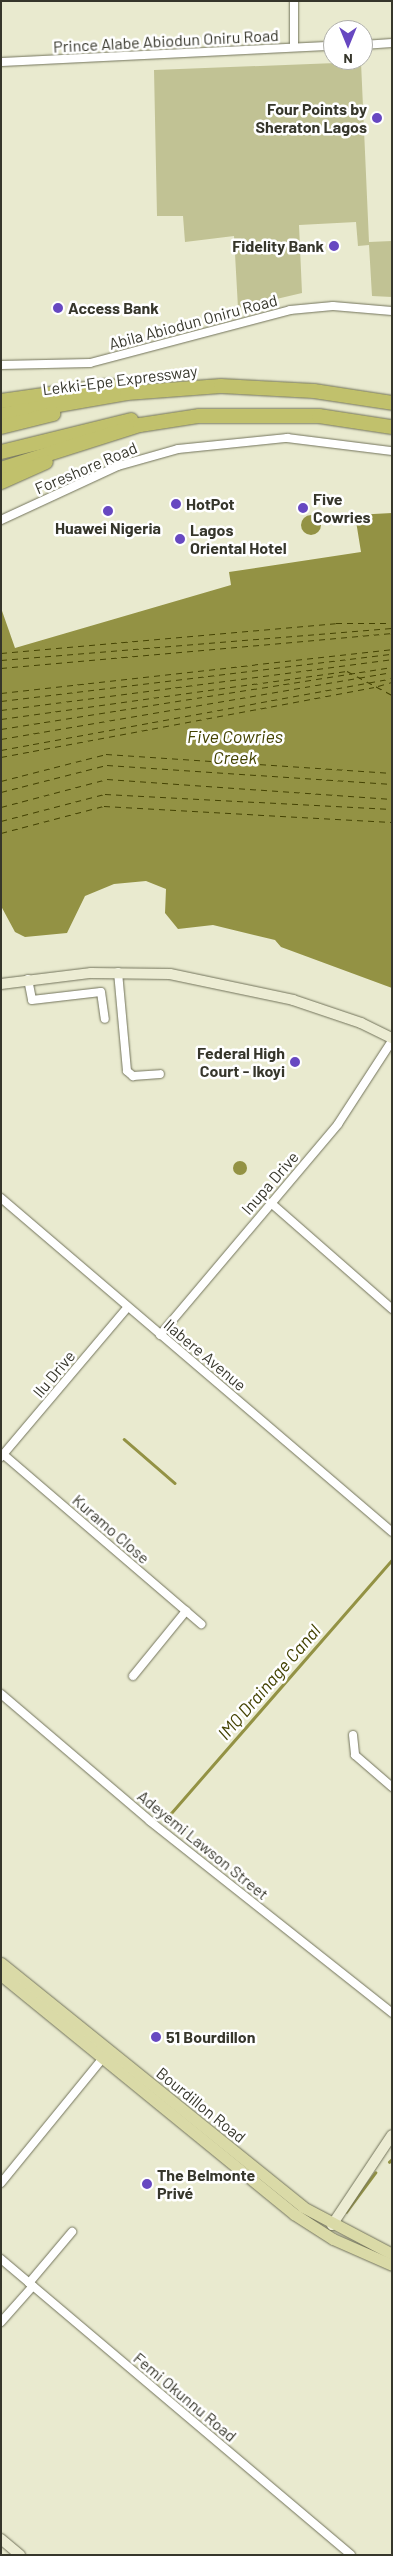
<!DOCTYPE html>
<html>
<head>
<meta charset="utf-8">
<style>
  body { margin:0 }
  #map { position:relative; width:393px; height:2556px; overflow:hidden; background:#e9eacf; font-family:Barlow,sans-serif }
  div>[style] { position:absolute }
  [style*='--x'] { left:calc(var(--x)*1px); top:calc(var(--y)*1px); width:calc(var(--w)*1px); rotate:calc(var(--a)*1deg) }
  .green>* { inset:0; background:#c1c294 }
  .water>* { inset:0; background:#939244 }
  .round { border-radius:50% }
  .stream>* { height:2.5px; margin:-1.25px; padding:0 1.25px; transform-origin:1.25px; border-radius:1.25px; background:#939244 }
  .ferry>* { height:1px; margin-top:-0.5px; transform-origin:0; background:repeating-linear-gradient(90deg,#444302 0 6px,transparent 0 11px) }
  .roads { filter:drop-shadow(0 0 1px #72735b) drop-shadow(0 0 1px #72735b) }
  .street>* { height:8px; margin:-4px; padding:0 4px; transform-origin:4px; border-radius:4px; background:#fff }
  .secondary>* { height:10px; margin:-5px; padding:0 5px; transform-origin:5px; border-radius:5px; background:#ececd3 }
  .primary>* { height:11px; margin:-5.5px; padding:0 5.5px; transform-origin:5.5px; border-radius:5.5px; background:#dadaa7 }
  .highway>* { height:14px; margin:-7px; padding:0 7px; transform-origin:7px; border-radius:7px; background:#c1c16c }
  .dots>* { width:14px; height:14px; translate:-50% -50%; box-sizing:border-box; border:2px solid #fff; border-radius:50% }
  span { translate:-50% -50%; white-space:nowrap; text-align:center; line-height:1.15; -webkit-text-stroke:5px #fff; paint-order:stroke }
  .street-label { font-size:16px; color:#36362b }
  .poi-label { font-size:16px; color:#36362b; font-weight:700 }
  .right { translate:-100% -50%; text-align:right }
  .left { translate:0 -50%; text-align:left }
  .water-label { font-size:18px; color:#444302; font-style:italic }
  .frame { position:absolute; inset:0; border:2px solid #36362b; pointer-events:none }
  .north { position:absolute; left:323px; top:20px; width:50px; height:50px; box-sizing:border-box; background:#fff; border:1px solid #afafaa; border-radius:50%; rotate:180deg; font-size:14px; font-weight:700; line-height:20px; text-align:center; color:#36362b }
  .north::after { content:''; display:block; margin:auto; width:18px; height:22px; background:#6748c1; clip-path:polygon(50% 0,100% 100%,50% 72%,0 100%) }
</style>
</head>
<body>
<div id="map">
  <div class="green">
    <i style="clip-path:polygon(361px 62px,369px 242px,392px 241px,392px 297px,372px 296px,369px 245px,358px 246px,356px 222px,299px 225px,302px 293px,238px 308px,234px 236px,185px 242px,183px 216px,157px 216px,154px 70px)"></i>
  </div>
  <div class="water">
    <i style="clip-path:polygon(392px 513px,392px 988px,281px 947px,275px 940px,213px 925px,178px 929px,165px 913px,166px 889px,146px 881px,114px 884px,85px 896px,67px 933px,25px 937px,15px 932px,1px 906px,1px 608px,15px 648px,231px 585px,229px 572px,361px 552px,355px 515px)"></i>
    <i class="round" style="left:301px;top:515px;width:20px;height:20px"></i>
    <i class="round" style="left:233px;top:1161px;width:14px;height:14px"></i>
  </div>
  <div class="stream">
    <i style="--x:124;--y:1439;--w:67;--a:40.8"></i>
    <i style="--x:165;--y:1820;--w:344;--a:-48.9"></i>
    <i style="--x:389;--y:2162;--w:4;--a:-45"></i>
    <i style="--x:346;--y:2212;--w:49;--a:-53.4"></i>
  </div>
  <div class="ferry">
    <i style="--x:1;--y:653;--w:336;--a:-5.1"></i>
    <i style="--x:336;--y:623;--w:56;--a:0"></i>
    <i style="--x:1;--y:660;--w:392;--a:-4.7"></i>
    <i style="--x:1;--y:668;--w:393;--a:-5.1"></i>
    <i style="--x:378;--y:686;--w:15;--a:-16"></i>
    <i style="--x:1;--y:693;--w:393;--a:-6.4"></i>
    <i style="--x:1;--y:701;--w:394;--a:-6.9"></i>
    <i style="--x:1;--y:710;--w:394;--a:-7.4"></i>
    <i style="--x:1;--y:719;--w:349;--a:-7.9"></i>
    <i style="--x:347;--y:671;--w:51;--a:28.1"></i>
    <i style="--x:1;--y:729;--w:396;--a:-9"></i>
    <i style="--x:1;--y:739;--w:397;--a:-9.7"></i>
    <i style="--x:1;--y:750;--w:398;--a:-10.4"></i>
    <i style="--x:1;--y:757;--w:380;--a:-10.6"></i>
    <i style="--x:1;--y:781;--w:108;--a:-14.4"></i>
    <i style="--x:106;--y:754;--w:287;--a:3.8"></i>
    <i style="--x:1;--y:792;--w:109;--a:-14.3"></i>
    <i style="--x:107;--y:765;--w:286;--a:3.8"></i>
    <i style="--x:1;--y:807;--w:110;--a:-14.8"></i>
    <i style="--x:107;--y:779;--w:286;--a:4"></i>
    <i style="--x:1;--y:821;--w:107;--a:-14.6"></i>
    <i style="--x:105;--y:794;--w:287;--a:3"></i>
    <i style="--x:1;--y:833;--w:106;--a:-14.7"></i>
    <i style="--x:104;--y:806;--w:288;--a:3.2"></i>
  </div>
  <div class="roads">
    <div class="street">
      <i style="--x:294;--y:1;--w:46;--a:90"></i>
      <i style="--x:363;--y:45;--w:29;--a:-4"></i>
      <i style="--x:1;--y:62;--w:332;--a:-2.8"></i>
      <i style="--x:1;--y:365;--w:89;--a:-1.3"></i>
      <i style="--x:90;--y:363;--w:207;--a:-14.8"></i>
      <i style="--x:290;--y:310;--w:43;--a:-5.3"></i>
      <i style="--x:333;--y:306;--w:59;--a:4.8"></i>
      <i style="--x:1;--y:520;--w:129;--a:-24.8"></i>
      <i style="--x:118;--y:466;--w:62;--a:-15.8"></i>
      <i style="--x:178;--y:449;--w:110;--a:-5.8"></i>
      <i style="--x:287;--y:438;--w:106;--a:7.1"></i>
      <i style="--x:118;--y:972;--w:99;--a:84.8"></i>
      <i style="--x:127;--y:1071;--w:8;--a:40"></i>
      <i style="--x:133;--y:1076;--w:27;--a:-4"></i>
      <i style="--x:28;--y:979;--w:21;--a:79"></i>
      <i style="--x:32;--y:1000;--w:69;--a:-6.6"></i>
      <i style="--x:101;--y:992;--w:27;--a:82"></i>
      <i style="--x:1;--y:1198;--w:514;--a:40.5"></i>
      <i style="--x:271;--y:1203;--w:161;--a:41.2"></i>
      <i style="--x:160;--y:1335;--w:276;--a:-49.8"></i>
      <i style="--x:338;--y:1124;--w:99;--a:-57"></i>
      <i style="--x:4;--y:1455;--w:260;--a:40.6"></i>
      <i style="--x:1;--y:1457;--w:195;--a:-49.8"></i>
      <i style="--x:133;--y:1676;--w:84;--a:-50.8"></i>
      <i style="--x:1;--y:1694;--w:196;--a:40.4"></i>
      <i style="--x:150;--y:1821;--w:309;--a:38.4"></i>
      <i style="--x:353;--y:1735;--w:20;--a:84"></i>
      <i style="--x:355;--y:1755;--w:49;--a:40.9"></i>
      <i style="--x:1;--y:2183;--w:161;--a:-50.8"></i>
      <i style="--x:1;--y:2259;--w:458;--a:40.2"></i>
      <i style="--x:29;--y:2283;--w:67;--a:-49.9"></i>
      <i style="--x:1;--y:2322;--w:48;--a:-48.4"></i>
    </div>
    <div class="secondary">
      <i style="--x:1;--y:984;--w:91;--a:-7"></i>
      <i style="--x:91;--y:973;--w:79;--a:0.7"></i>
      <i style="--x:170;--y:974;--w:126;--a:11.9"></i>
      <i style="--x:293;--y:1000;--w:72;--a:18.7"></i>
      <i style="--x:361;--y:1023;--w:34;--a:26"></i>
      <i style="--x:332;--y:2225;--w:108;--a:-56.3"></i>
      <i style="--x:1;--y:2539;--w:25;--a:40"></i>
    </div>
    <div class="primary">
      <i style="--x:1;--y:1963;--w:388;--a:38.9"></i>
      <i style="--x:303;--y:2207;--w:101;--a:27.8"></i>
      <i style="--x:1;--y:1975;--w:378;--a:39.2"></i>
      <i style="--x:294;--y:2214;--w:46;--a:32.7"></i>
      <i style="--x:333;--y:2239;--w:64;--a:23.8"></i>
    </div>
    <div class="highway">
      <i style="--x:1;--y:401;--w:107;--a:-8.1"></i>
      <i style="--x:107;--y:386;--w:23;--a:5"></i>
      <i style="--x:1;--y:415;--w:128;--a:-9.9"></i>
      <i style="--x:127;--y:393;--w:94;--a:-4.3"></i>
      <i style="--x:221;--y:386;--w:93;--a:3.1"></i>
      <i style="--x:314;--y:391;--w:79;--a:8.7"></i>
      <i style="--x:1;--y:427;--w:54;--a:-14"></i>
      <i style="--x:1;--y:452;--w:134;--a:-13.8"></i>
      <i style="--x:1;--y:469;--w:146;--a:-17.6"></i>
      <i style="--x:140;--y:425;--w:60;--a:-8.7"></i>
      <i style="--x:199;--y:416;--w:120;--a:0"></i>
      <i style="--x:319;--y:416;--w:74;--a:8.6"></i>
      <i style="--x:1;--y:482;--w:49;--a:-24"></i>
    </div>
  </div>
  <div class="dots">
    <i style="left:377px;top:118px;background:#6748c1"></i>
    <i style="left:334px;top:246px;background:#6748c1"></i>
    <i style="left:58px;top:308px;background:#6748c1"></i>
    <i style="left:176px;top:504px;background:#6748c1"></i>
    <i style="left:303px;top:508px;background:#6748c1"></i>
    <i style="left:108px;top:511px;background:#6748c1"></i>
    <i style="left:180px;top:539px;background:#6748c1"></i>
    <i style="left:295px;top:1062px;background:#6748c1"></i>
    <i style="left:156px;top:2037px;background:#6748c1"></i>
    <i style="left:147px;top:2184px;background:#6748c1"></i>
  </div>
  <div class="street-label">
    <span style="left:166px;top:41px;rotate:-3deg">Prince Alabe Abiodun Oniru Road</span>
    <span style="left:193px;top:322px;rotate:-15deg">Abila Abiodun Oniru Road</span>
    <span style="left:120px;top:380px;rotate:-7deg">Lekki-Epe Expressway</span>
    <span style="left:86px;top:468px;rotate:-23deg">Foreshore Road</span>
    <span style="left:270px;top:1183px;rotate:-49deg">Inupa Drive</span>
    <span style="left:205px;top:1355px;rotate:40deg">Ilabere Avenue</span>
    <span style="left:54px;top:1374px;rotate:-50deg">Ilu Drive</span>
    <span style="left:111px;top:1529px;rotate:41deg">Kuramo Close</span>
    <span style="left:203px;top:1845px;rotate:39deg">Adeyemi Lawson Street</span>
    <span style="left:201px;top:2105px;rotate:39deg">Bourdillon Road</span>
    <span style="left:185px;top:2397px;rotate:40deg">Femi Okunnu Road</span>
  </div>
  <div class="poi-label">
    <span class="right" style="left:367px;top:118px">Four Points by<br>Sheraton Lagos</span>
    <span class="right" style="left:324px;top:246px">Fidelity Bank</span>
    <span class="left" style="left:68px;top:308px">Access Bank</span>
    <span class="left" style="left:313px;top:508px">Five<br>Cowries</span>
    <span class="left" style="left:186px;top:504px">HotPot</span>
    <span style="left:108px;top:528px">Huawei Nigeria</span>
    <span class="left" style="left:190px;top:539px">Lagos<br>Oriental Hotel</span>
    <span class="right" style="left:285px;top:1062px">Federal High<br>Court - Ikoyi</span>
    <span class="left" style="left:166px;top:2037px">51 Bourdillon</span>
    <span class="left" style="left:157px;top:2184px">The Belmonte<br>Privé</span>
  </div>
  <div class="water-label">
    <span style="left:235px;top:747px">Five Cowries<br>Creek</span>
    <span style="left:269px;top:1682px;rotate:-49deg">IMQ Drainage Canal</span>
  </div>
  <div class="frame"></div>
  <div class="north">N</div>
</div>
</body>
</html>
